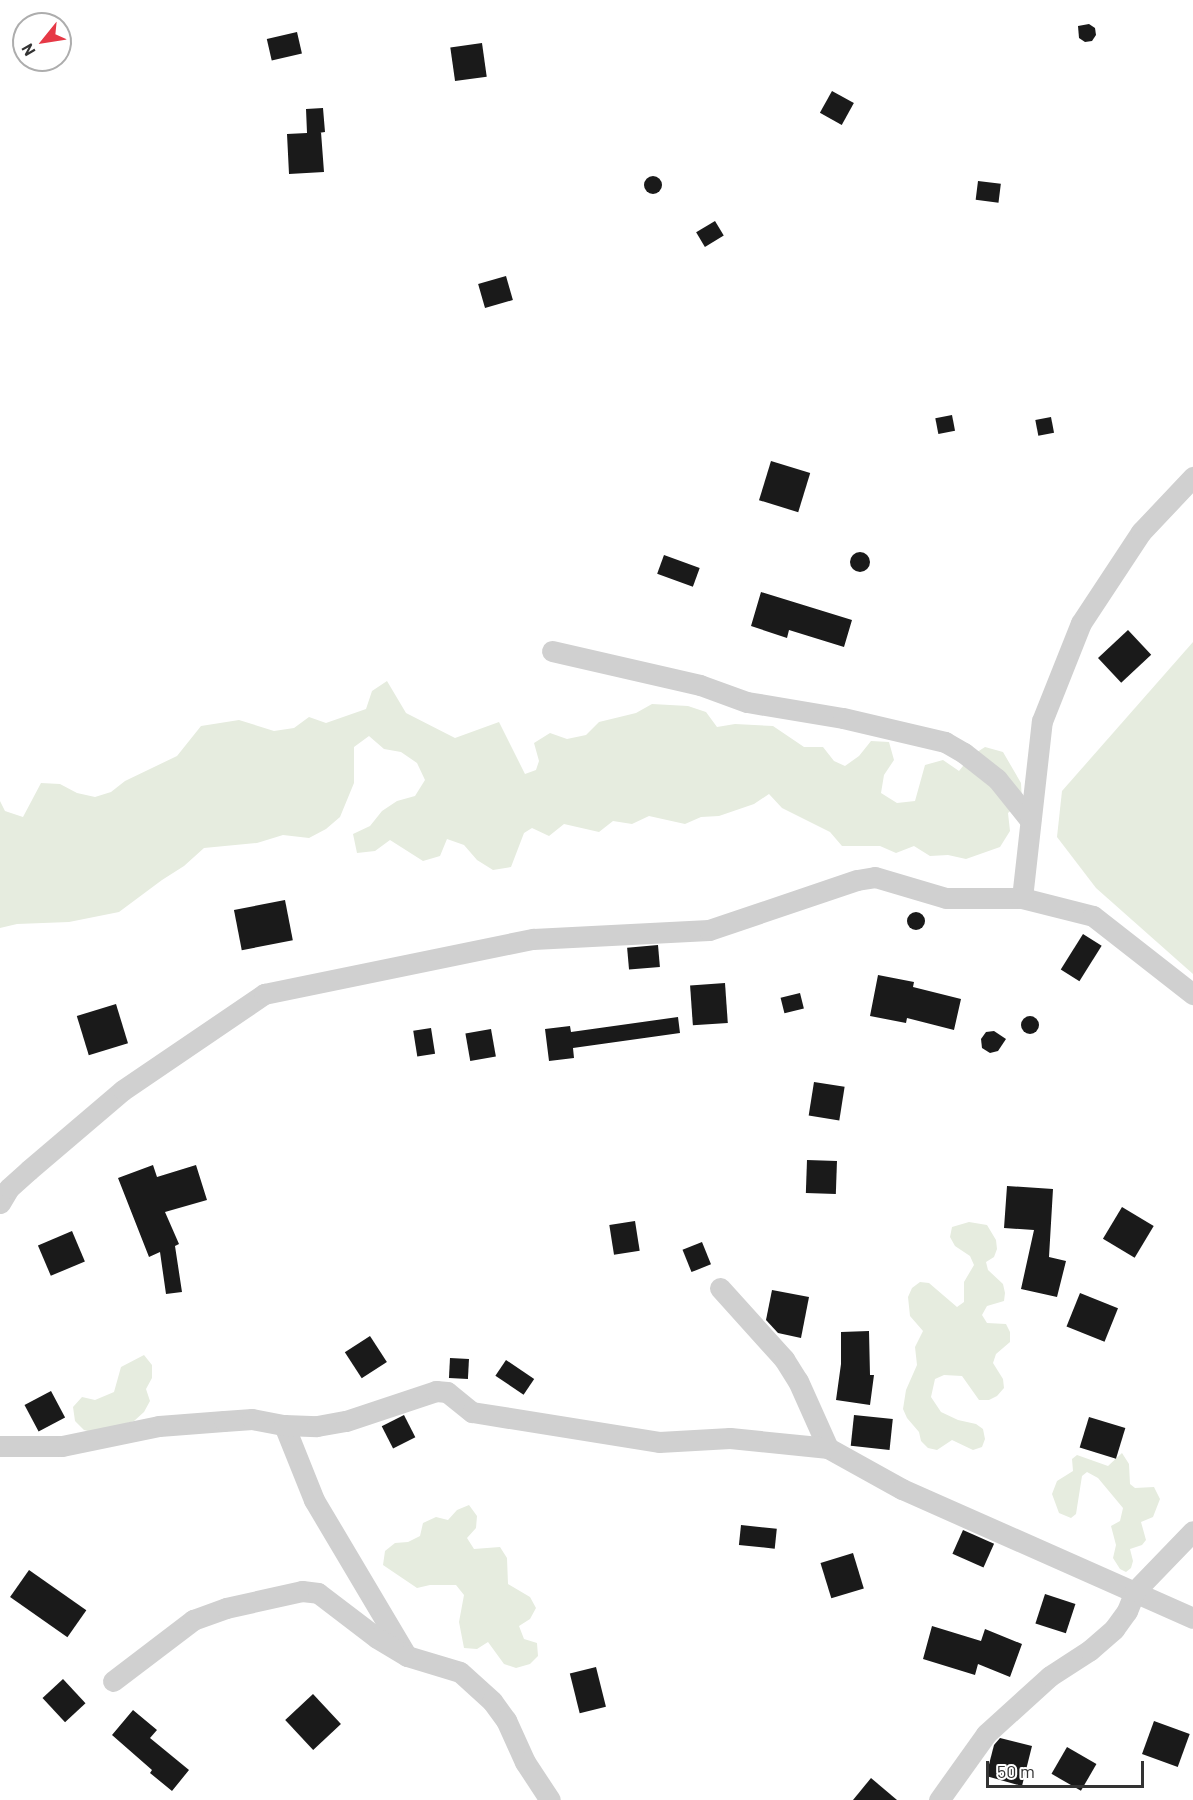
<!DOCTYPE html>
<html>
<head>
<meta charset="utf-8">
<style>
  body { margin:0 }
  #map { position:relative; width:1193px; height:1800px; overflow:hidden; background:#fff; font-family:Barlow,sans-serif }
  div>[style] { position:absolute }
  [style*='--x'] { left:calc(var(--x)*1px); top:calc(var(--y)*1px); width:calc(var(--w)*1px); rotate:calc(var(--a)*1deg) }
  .green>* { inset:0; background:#e6ecdf }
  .building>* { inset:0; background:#1a1a1a; transform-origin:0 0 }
  .round { border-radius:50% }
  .minor>* { height:21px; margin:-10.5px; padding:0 10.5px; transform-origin:10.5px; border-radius:10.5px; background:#d0d0d0 }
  span { translate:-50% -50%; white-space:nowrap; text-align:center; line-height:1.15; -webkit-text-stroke:6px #fff; paint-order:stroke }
  .north { position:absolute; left:12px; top:12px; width:60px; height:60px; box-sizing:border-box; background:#fff; border:2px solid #adadad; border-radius:50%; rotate:240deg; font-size:16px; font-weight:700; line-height:24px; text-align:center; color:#333 }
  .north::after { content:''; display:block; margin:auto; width:21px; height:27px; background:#e63946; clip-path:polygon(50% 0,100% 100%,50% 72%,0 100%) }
  .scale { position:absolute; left:986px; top:1761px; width:158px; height:27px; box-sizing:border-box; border:3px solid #333; border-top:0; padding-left:8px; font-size:18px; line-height:21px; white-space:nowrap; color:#333; -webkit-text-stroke:4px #fff; paint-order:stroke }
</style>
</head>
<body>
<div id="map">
  <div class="green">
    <i style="clip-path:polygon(1193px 642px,1193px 974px,1096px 888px,1057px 837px,1062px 791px)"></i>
    <i style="clip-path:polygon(387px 681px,406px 713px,455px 738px,499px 722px,525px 774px,536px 770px,539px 761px,534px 743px,550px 733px,567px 739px,586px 735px,599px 722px,636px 713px,652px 704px,688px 706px,706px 712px,717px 727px,735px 724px,773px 726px,804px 747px,823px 747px,834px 761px,845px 766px,859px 756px,871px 741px,889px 742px,894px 760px,884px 775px,881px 793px,897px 803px,915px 801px,925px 765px,943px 760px,959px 771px,971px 756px,985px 747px,1003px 752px,1021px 783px,1022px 801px,1008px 813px,1010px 831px,1000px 847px,966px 859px,948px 855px,930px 856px,914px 846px,896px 853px,880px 846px,842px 846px,830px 832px,782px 808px,769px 794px,754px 804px,719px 816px,701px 817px,685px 824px,649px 816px,632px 824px,613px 821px,599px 832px,564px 824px,549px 836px,532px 828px,524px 833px,511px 867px,493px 870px,477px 860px,464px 845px,447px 839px,440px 856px,423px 861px,390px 840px,375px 851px,357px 853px,353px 834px,370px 826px,382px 811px,397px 801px,415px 796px,425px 780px,417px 763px,401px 752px,384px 749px,369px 736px,354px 747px,354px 783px,340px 817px,326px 829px,309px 838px,283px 835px,257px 843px,204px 848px,184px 866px,162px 880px,119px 912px,69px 922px,17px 924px,0 928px,0 801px,5px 811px,23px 817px,41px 783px,60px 784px,77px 793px,95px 797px,111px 792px,125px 781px,177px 756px,201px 726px,239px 720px,274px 731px,294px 728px,309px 717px,326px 723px,366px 709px,372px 691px)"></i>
    <i style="clip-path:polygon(969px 1222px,987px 1225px,996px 1240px,997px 1249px,994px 1257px,986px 1262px,988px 1270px,1003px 1284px,1005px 1293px,1004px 1301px,987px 1306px,982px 1315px,987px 1323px,1006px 1324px,1010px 1332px,1010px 1342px,996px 1354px,993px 1363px,1003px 1379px,1004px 1388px,997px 1396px,989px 1400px,979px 1400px,962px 1376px,944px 1375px,935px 1379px,931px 1397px,941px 1412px,958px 1420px,976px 1424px,983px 1429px,985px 1439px,982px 1447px,973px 1450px,952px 1440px,937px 1450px,928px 1448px,921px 1441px,919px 1432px,907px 1418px,903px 1409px,906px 1390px,917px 1365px,915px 1347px,923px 1331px,910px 1316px,908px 1297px,912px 1288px,920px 1282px,929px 1283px,957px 1307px,964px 1302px,964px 1282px,974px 1265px,970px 1256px,955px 1246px,950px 1237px,952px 1227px)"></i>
    <i style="clip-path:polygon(144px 1355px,152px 1365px,152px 1378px,146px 1389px,150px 1401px,144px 1412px,134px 1421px,96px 1433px,84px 1430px,75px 1421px,73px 1407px,82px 1397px,95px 1400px,114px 1392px,121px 1367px)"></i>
    <i style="clip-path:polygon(1122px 1453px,1129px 1464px,1130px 1484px,1135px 1488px,1154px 1487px,1160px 1499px,1153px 1517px,1141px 1522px,1146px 1540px,1142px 1545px,1130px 1549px,1133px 1561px,1131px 1568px,1126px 1572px,1120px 1569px,1113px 1558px,1116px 1545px,1111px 1526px,1120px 1521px,1123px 1508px,1098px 1478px,1087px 1472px,1082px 1476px,1076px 1514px,1071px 1518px,1059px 1513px,1052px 1494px,1057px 1481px,1073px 1471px,1072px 1459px,1077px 1455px,1108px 1466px)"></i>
    <i style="clip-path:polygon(469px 1505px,477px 1516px,476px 1528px,467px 1538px,474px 1549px,500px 1547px,507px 1558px,508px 1584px,530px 1597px,536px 1608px,530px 1619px,519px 1626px,524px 1639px,537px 1643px,538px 1656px,530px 1664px,516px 1668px,504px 1664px,488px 1642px,477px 1649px,464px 1648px,459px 1622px,464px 1595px,456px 1585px,430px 1585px,417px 1588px,383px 1565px,385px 1551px,395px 1543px,408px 1542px,420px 1536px,423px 1523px,436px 1517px,448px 1520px,457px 1510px)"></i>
  </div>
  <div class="building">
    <i style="clip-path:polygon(1089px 24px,1095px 28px,1096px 35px,1092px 41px,1085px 42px,1079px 38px,1078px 26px)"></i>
    <i style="left:297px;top:32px;width:22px;height:31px;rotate:77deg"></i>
    <i style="left:482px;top:43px;width:34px;height:32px;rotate:82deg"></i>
    <i style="left:832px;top:91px;width:25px;height:25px;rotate:29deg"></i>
    <i style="clip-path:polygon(323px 108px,325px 132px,318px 133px,321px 132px,324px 172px,289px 174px,287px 134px,307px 133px,306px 109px)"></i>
    <i class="round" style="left:644px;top:176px;width:18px;height:18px"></i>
    <i style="left:978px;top:181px;width:23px;height:19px;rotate:7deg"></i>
    <i style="left:715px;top:221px;width:17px;height:22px;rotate:59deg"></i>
    <i style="left:506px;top:276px;width:25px;height:29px;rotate:74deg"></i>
    <i style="left:952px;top:415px;width:16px;height:17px;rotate:79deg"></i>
    <i style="left:1051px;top:417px;width:16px;height:16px;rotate:79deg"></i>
    <i style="left:771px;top:461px;width:41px;height:41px;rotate:17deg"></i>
    <i class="round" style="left:850px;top:552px;width:20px;height:20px"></i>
    <i style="left:664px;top:555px;width:38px;height:20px;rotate:20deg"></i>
    <i style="clip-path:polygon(761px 592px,852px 620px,844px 647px,789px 630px,787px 638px,751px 626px)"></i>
    <i style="left:1128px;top:630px;width:34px;height:41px;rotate:47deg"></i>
    <i style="left:285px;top:900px;width:41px;height:52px;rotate:79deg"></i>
    <i class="round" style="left:907px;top:912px;width:18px;height:18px"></i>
    <i style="left:1083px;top:934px;width:22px;height:42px;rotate:32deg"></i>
    <i style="left:658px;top:945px;width:22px;height:31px;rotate:85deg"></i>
    <i style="clip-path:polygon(878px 975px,914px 982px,913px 987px,961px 999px,954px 1030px,907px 1018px,906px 1023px,870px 1016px)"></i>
    <i style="left:725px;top:983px;width:40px;height:35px;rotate:86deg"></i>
    <i style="left:800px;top:993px;width:16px;height:20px;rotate:76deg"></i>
    <i style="left:116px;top:1004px;width:41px;height:41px;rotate:73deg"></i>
    <i class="round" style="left:1021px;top:1016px;width:18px;height:18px"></i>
    <i style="clip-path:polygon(678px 1017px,680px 1033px,573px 1048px,574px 1058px,549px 1061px,545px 1029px,570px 1026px,571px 1032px)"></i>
    <i style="left:431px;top:1028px;width:26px;height:18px;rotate:81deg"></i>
    <i style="left:491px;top:1029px;width:28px;height:26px;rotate:80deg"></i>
    <i style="clip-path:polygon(994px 1031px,1006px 1039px,998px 1051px,990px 1053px,982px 1048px,981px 1039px,986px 1032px)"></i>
    <i style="left:814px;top:1082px;width:31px;height:34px;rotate:9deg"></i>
    <i style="left:807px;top:1160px;width:30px;height:33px;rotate:2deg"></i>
    <i style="clip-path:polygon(153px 1165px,157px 1177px,196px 1165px,207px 1200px,165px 1212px,179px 1244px,175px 1246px,182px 1292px,166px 1294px,160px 1252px,149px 1257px,118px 1178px)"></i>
    <i style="clip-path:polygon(1007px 1186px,1053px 1189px,1049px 1257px,1066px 1261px,1057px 1297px,1021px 1289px,1034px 1230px,1004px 1228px)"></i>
    <i style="left:1122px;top:1207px;width:37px;height:37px;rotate:31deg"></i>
    <i style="left:635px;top:1221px;width:30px;height:26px;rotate:81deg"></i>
    <i style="left:72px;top:1231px;width:33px;height:37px;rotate:67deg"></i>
    <i style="left:702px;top:1242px;width:24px;height:21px;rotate:68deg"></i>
    <i style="clip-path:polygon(772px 1290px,809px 1297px,801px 1338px,778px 1333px,766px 1320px)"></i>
    <i style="left:1080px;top:1293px;width:41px;height:36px;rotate:22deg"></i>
    <i style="clip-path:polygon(869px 1331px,870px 1375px,874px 1375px,870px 1405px,836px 1400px,841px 1364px,841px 1332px)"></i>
    <i style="left:370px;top:1336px;width:31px;height:30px;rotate:57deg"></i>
    <i style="left:450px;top:1358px;width:19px;height:20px;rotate:3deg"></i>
    <i style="left:506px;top:1360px;width:34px;height:19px;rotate:34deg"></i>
    <i style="left:51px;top:1391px;width:30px;height:30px;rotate:62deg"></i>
    <i style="left:404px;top:1415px;width:25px;height:25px;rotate:63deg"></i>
    <i style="left:854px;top:1415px;width:39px;height:31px;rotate:6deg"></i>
    <i style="left:1089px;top:1417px;width:38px;height:32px;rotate:17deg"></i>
    <i style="left:741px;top:1525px;width:36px;height:20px;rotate:6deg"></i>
    <i style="left:963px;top:1530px;width:34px;height:26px;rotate:24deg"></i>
    <i style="left:853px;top:1553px;width:37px;height:34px;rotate:73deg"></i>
    <i style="left:29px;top:1570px;width:70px;height:33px;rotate:35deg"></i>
    <i style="left:1045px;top:1594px;width:32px;height:31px;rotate:18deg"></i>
    <i style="clip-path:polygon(932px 1626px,981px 1641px,985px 1629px,1022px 1644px,1010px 1677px,978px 1664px,975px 1675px,923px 1659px)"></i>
    <i style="left:596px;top:1667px;width:41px;height:27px;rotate:76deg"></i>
    <i style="left:63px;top:1679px;width:33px;height:28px;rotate:47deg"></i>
    <i style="left:313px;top:1694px;width:41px;height:38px;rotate:47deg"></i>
    <i style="clip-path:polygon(133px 1710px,157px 1730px,150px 1738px,189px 1770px,172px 1791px,150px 1773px,152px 1770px,112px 1735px)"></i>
    <i style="left:1154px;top:1721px;width:38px;height:35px;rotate:20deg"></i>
    <i style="clip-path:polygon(1000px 1738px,1032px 1746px,1022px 1786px,986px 1776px,994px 1745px)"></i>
    <i style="left:1067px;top:1747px;width:34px;height:31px;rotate:30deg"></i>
    <i style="clip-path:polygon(871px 1778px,897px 1800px,853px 1800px)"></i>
  </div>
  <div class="minor">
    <i style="--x:552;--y:651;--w:152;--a:12.9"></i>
    <i style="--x:700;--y:685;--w:50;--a:19.9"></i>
    <i style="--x:747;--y:702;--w:97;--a:9.5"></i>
    <i style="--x:843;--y:718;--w:105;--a:13.2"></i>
    <i style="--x:945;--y:742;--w:22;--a:30"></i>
    <i style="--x:964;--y:753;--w:42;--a:38.2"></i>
    <i style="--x:997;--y:779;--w:53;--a:51.2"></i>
    <i style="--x:1022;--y:898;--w:178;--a:-83.6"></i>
    <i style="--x:1042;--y:721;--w:105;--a:-68.3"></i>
    <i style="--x:1081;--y:623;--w:109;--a:-56.6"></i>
    <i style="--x:1141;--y:532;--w:76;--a:-46.6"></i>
    <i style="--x:0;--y:1203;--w:17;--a:-59"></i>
    <i style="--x:9;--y:1188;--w:27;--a:-42"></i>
    <i style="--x:29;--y:1170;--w:123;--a:-40.4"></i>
    <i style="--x:123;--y:1090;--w:171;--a:-34.2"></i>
    <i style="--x:264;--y:994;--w:275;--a:-11.6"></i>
    <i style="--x:533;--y:939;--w:176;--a:-2.9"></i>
    <i style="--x:709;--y:930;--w:156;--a:-18.7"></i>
    <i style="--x:857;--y:880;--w:18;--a:-9"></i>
    <i style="--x:875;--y:877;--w:74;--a:16.5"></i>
    <i style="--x:946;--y:898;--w:76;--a:0"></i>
    <i style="--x:1022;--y:898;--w:73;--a:14.2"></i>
    <i style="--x:1093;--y:916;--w:127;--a:38"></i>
    <i style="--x:720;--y:1288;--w:96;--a:48"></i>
    <i style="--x:784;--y:1359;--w:26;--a:58"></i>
    <i style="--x:798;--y:1381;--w:73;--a:65.9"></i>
    <i style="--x:828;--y:1448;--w:85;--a:29"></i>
    <i style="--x:902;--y:1489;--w:318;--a:23.9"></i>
    <i style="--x:284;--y:1425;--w:81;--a:68.2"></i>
    <i style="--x:314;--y:1500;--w:178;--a:59.3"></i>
    <i style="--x:0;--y:1446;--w:62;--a:0"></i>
    <i style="--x:62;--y:1446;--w:99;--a:-11.7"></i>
    <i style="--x:159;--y:1426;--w:65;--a:-4.4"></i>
    <i style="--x:224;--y:1421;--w:28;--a:-4"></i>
    <i style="--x:252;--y:1419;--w:33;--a:11"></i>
    <i style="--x:284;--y:1425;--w:33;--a:2"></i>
    <i style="--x:317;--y:1426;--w:29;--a:-10"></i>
    <i style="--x:346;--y:1421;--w:95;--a:-18.4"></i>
    <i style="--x:436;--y:1391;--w:11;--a:5"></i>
    <i style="--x:447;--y:1392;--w:32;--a:39"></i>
    <i style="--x:472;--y:1412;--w:189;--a:9.1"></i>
    <i style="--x:659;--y:1442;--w:71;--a:-3.2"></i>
    <i style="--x:730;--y:1438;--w:99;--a:5.8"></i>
    <i style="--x:113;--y:1681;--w:101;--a:-37.3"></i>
    <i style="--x:193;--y:1620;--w:35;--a:-20"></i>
    <i style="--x:226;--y:1608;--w:78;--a:-12.6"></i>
    <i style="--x:302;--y:1591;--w:16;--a:7"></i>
    <i style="--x:318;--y:1593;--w:74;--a:37.3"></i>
    <i style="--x:377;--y:1638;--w:35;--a:31"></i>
    <i style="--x:407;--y:1656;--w:55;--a:16.8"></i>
    <i style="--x:460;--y:1672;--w:43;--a:42.2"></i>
    <i style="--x:492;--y:1701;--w:24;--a:54"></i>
    <i style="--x:506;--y:1720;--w:46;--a:65.7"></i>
    <i style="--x:525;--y:1762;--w:45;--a:56.7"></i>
    <i style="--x:939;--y:1800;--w:81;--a:-54.5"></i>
    <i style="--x:986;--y:1734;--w:86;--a:-42.2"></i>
    <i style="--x:1050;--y:1676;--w:48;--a:-33"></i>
    <i style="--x:1090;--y:1650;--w:32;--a:-41"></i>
    <i style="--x:1114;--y:1629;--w:22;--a:-54"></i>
    <i style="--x:1127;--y:1611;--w:22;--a:-68"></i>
    <i style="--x:1135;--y:1591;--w:83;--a:-46"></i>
  </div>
  <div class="north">N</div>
  <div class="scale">50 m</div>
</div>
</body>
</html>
